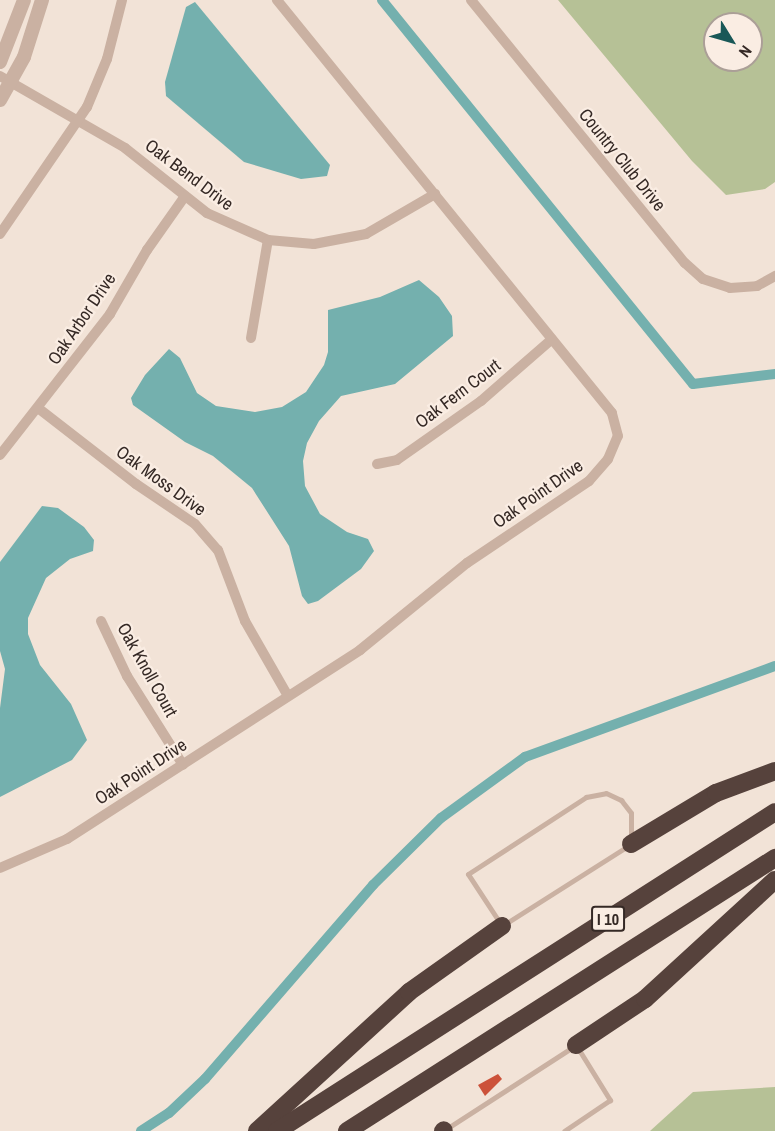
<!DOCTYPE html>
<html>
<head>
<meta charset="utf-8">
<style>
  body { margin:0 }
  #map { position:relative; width:775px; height:1131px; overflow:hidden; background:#f2e3d7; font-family:"Archivo Narrow",sans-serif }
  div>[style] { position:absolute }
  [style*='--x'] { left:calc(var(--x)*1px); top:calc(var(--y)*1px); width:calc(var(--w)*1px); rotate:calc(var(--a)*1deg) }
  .green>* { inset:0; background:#b6c196 }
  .water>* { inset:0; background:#74b0ae }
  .canal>* { height:10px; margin:-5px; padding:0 5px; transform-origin:5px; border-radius:5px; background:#74b0ae }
  .building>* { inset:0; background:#cc523a }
  .service>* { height:5px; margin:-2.5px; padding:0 2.5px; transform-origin:2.5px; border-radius:2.5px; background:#cab1a2 }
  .minor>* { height:10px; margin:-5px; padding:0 5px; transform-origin:5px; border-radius:5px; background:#cab1a2 }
  .tertiary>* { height:14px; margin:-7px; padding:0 7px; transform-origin:7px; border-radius:7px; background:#cab1a2 }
  .motorway>* { height:18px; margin:-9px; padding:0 9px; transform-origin:9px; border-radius:9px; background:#56423c }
  span { translate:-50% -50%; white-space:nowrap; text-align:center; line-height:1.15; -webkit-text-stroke:4.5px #faede3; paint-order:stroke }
  .shield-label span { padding:2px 4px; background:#faede3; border:2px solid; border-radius:4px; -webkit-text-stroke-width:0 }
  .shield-label { font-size:16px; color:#352925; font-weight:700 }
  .street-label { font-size:18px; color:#352925 }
  .north { position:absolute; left:703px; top:12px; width:60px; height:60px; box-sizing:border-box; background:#faede3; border:2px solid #ab9f97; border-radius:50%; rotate:127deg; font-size:16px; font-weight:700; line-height:24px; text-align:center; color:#352925 }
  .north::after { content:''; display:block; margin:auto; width:21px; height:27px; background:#195857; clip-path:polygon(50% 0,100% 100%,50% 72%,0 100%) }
</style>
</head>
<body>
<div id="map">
  <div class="green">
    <i style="clip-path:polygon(evenodd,558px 0,775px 0,775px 182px,765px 189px,726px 195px,692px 161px,558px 0,715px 24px,751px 24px,751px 60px,715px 60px,715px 24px)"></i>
    <i style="clip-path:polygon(775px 1087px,775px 1131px,650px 1131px,693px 1092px)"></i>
  </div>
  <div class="water">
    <i style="clip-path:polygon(195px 2px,330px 165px,327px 176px,301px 179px,244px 162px,166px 96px,165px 82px,186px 7px)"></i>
    <i style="clip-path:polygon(419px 280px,439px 297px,452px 316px,453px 336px,395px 384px,341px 396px,319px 421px,307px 443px,303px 461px,305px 486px,320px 514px,347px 532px,368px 539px,374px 551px,361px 569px,318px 601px,308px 604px,302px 596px,289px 546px,252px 488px,213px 456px,185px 442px,133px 405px,131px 398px,145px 375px,169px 349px,180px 358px,197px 393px,216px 406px,255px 412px,282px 407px,306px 392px,324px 365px,328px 352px,328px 310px,380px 297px)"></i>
    <i style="clip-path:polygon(42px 506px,58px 508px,84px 527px,94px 540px,93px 551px,70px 559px,46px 578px,28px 618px,28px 634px,40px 665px,71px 704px,87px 740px,72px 760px,0 797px,0 708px,5px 669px,0 651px,0 562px)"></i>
  </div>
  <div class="canal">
    <i style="--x:382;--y:0;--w:494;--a:51"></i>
    <i style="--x:693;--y:384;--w:83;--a:-7"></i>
    <i style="--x:141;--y:1131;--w:33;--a:-33"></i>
    <i style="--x:169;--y:1113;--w:50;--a:-43.4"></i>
    <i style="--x:205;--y:1079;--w:257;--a:-49.1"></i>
    <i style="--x:373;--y:885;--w:95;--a:-44.6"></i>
    <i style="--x:441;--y:818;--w:104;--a:-36"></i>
    <i style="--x:525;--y:757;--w:266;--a:-20"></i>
  </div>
  <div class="building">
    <i style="clip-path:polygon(498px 1074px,502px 1079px,485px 1096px,478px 1085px)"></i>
  </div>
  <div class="service">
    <i style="--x:606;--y:793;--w:17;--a:25"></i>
    <i style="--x:621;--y:800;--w:16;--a:52"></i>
    <i style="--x:631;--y:813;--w:31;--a:90"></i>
    <i style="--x:631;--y:844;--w:153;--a:147.6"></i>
    <i style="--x:502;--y:926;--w:62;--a:-123.2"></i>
    <i style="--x:468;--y:874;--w:141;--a:-33.1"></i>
    <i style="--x:586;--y:797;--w:20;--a:-11"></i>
    <i style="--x:446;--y:1129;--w:155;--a:-32.9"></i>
    <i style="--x:576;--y:1045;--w:65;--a:58.3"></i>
    <i style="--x:610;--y:1100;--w:55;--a:146"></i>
  </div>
  <div class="minor">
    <i style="--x:471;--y:0;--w:339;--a:50.9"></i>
    <i style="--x:685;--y:263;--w:24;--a:42"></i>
    <i style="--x:703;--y:279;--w:28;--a:18"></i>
    <i style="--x:730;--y:288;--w:27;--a:-4"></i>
    <i style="--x:757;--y:286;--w:21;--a:-29"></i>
    <i style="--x:0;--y:76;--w:144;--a:29.9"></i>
    <i style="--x:125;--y:148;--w:105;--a:38.4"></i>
    <i style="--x:207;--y:213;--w:67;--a:23.9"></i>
    <i style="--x:268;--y:240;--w:46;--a:5"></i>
    <i style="--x:314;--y:244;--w:53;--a:-10.9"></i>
    <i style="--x:366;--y:234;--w:80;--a:-30.1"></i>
    <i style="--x:0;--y:234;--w:154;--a:-55.6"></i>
    <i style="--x:87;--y:107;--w:52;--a:-67.4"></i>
    <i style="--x:107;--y:59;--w:61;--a:-75.7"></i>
    <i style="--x:251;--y:338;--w:99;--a:-80.2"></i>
    <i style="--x:38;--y:408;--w:124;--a:37.8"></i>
    <i style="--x:136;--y:484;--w:71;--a:34.1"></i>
    <i style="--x:195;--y:524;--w:35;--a:49"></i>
    <i style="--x:218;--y:550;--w:76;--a:69.2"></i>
    <i style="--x:245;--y:621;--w:86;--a:60.2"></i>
    <i style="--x:0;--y:455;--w:179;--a:-52"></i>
    <i style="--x:110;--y:314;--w:74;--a:-60"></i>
    <i style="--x:147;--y:250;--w:66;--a:-54.9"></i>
    <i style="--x:377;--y:464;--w:20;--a:-11"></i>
    <i style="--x:397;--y:460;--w:103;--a:-35.1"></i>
    <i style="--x:481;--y:401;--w:94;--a:-41.1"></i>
    <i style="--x:101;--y:621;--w:61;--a:64.7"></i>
    <i style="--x:127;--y:676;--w:105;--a:57.8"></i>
    <i style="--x:0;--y:868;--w:73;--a:-23.4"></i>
    <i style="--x:67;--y:839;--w:349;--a:-32.8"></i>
    <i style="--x:360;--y:650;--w:138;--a:-39.1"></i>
    <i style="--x:467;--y:563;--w:147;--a:-33.9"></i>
    <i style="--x:589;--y:481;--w:29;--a:-49"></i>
    <i style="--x:608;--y:459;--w:25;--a:-67"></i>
    <i style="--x:618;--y:436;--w:24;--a:-105"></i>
    <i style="--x:612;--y:413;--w:532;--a:-129.05"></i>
  </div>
  <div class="tertiary">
    <i style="--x:0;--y:62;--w:66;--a:-68.8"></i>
    <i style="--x:0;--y:100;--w:49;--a:-60.8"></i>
    <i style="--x:24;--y:57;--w:60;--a:-72.5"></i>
  </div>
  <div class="motorway">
    <i style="--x:631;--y:844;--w:99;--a:-31"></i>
    <i style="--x:716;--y:793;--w:63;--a:-20.4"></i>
    <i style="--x:576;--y:1045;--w:83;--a:-33.7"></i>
    <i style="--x:645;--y:999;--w:176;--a:-42.5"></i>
    <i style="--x:257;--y:1131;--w:206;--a:-42.4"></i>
    <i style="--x:409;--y:992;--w:114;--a:-35.4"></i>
    <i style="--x:277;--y:1131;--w:591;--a:-32.64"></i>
    <i style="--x:347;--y:1131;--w:508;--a:-32.53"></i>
    <i style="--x:443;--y:1131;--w:1;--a:-45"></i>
  </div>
  <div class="shield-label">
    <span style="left:608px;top:919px">I 10</span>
  </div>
  <div class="street-label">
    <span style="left:622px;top:160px;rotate:51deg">Country Club Drive</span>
    <span style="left:189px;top:175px;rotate:37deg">Oak Bend Drive</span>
    <span style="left:82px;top:319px;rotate:-56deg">Oak Arbor Drive</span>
    <span style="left:458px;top:394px;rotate:-37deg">Oak Fern Court</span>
    <span style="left:161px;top:481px;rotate:36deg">Oak Moss Drive</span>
    <span style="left:538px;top:494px;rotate:-35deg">Oak Point Drive</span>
    <span style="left:147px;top:670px;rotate:61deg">Oak Knoll Court</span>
    <span style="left:141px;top:772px;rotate:-33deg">Oak Point Drive</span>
  </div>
  <div class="north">N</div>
</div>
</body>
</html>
